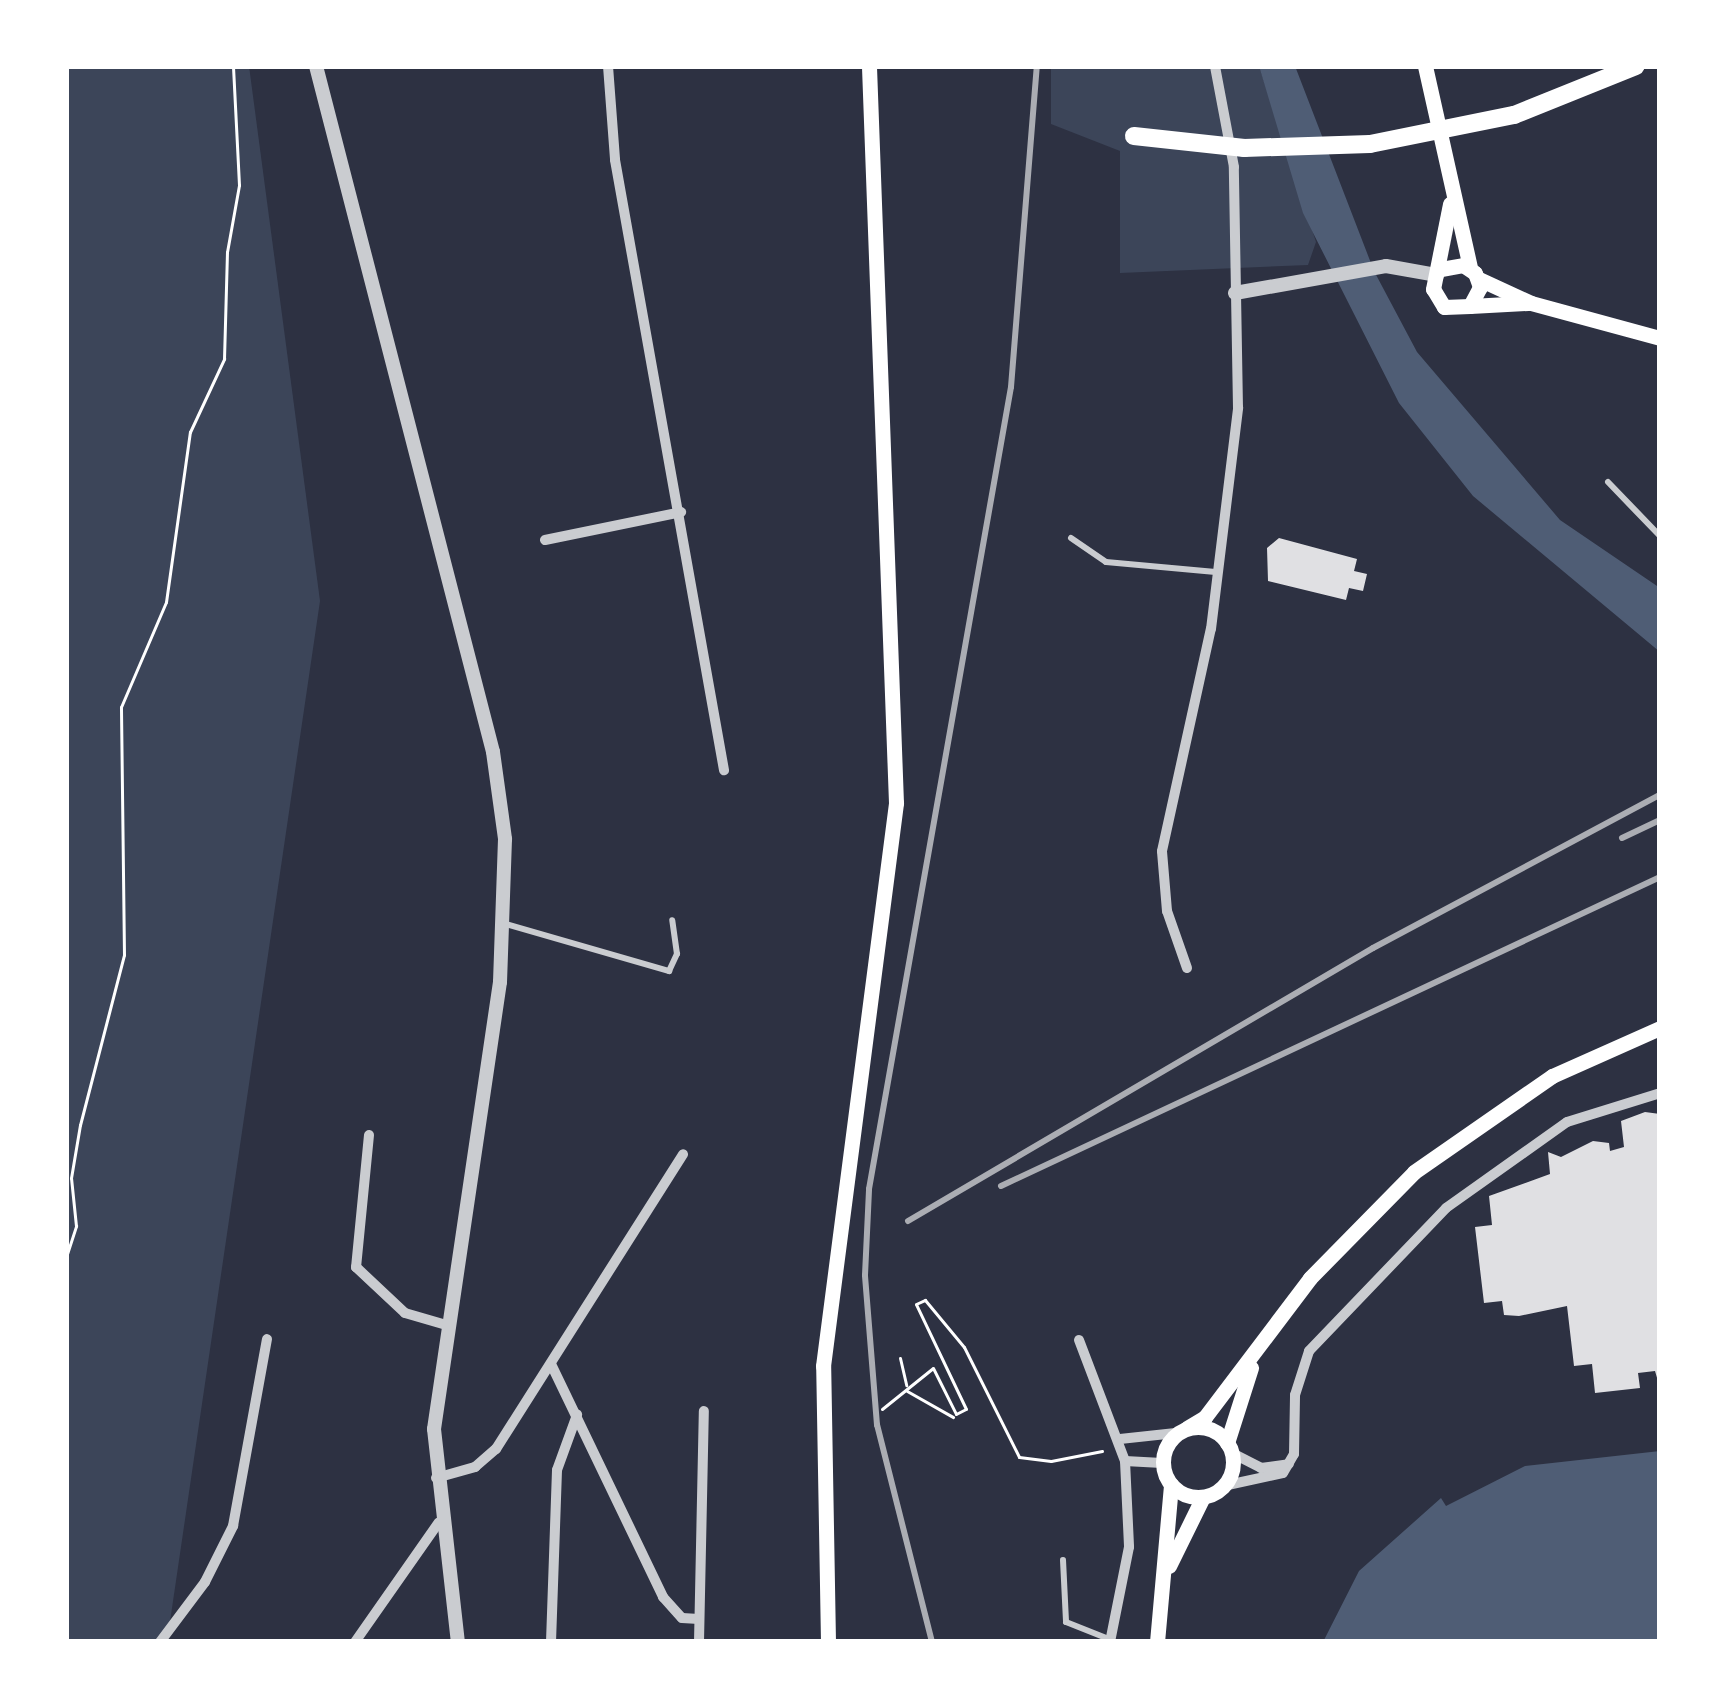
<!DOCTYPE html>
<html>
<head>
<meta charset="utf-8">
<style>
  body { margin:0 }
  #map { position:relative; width:1726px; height:1708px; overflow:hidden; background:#2d3142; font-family:Rubik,sans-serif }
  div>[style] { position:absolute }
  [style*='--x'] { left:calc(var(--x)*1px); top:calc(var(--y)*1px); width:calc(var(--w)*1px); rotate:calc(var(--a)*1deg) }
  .green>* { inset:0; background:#3c4559 }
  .water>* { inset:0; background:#4f5d75 }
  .building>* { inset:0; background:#e0e0e3 }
  .path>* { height:3px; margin:-1.5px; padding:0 1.5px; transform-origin:1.5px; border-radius:1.5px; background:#fff }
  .service>* { height:6px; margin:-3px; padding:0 3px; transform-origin:3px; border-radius:3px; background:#caccd0 }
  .minor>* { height:10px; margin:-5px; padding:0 5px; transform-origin:5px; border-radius:5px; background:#caccd0 }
  .tertiary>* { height:14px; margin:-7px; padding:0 7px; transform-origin:7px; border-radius:7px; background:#caccd0 }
  .secondary>* { height:15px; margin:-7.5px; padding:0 7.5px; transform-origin:7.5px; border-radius:7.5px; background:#fff }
  .secondary>.ring { margin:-7.5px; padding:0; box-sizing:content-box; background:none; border:15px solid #fff; border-radius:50% }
  .trunk>* { height:18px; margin:-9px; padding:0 9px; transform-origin:9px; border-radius:9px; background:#fff }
  .rail>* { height:6px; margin:-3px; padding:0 3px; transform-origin:3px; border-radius:3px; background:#abadb3 }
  span { translate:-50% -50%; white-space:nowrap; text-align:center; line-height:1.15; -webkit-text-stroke:9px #fff; paint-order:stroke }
  .frame { position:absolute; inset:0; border:69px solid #fff; pointer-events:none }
</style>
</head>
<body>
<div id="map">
  <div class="green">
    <i style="clip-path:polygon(66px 66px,249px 66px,320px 601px,167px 1642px,66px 1642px)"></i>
    <i style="clip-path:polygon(1051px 66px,1259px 66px,1316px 242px,1308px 265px,1120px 273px,1120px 151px,1051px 124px)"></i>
  </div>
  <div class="water">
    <i style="clip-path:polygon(1259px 66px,1295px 66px,1374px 271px,1417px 352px,1560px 520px,1660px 588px,1660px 652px,1473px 496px,1399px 403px,1303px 213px)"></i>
    <i style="clip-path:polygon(1660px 1451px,1660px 1642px,1323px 1642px,1359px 1571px,1441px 1498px,1446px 1506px,1525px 1466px)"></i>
  </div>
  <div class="building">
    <i style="clip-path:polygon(1279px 538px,1357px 559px,1354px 571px,1367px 574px,1363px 591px,1349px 588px,1346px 600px,1268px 581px,1267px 548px)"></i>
    <i style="clip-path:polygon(1645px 1112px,1660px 1114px,1660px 1388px,1655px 1371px,1638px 1373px,1640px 1388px,1595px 1393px,1592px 1364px,1574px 1366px,1567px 1306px,1519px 1316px,1504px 1315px,1502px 1301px,1484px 1303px,1475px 1227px,1492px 1225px,1489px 1196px,1550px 1174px,1548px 1152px,1561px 1157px,1593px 1141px,1609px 1143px,1610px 1151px,1624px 1147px,1621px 1121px)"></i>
  </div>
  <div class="path">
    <i style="--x:66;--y:1257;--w:33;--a:-72"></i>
    <i style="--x:76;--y:1226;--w:48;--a:-95.9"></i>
    <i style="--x:71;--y:1178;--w:54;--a:-80.4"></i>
    <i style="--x:80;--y:1125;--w:176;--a:-75.5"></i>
    <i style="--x:124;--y:955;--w:248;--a:-90.7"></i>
    <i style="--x:121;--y:707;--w:114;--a:-66.8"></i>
    <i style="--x:166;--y:602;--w:172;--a:-82"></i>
    <i style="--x:190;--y:432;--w:81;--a:-65"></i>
    <i style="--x:224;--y:359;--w:107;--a:-88.4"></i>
    <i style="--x:227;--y:252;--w:68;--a:-79.8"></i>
    <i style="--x:239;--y:185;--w:119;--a:-92.9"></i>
    <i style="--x:900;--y:1358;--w:28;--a:77"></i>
    <i style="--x:907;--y:1391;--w:53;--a:29.5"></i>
    <i style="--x:882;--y:1409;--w:65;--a:-38.8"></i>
    <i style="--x:933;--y:1368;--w:51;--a:63.4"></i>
    <i style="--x:956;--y:1414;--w:11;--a:-27"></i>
    <i style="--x:966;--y:1409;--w:116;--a:-115.5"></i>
    <i style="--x:916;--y:1304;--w:10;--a:-24"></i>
    <i style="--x:925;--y:1300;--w:61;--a:50.3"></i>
    <i style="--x:964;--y:1347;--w:123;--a:63.4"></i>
    <i style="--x:1019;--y:1457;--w:32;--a:7"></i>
    <i style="--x:1051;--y:1461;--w:52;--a:-11.1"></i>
  </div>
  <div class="service">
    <i style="--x:1608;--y:482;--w:75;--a:46.1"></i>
    <i style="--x:1071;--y:538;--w:42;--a:34.4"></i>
    <i style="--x:1106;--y:562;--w:110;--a:5.2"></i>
    <i style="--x:506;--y:924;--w:170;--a:16.1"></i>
    <i style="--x:669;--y:971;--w:19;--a:-65"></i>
    <i style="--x:677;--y:954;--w:34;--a:-98"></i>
    <i style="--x:1063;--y:1560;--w:62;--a:87.2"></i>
    <i style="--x:1066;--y:1622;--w:46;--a:21.6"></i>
  </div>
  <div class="minor">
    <i style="--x:608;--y:66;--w:94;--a:85.7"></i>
    <i style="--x:615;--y:160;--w:620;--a:79.87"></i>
    <i style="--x:545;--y:540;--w:139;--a:-11.6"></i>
    <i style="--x:1187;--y:968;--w:60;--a:-109.3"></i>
    <i style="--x:1167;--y:911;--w:60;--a:-94.8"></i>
    <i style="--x:1162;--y:851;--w:227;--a:-77.6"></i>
    <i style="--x:1211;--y:629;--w:223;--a:-83"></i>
    <i style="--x:1238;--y:408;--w:241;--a:-91"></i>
    <i style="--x:1234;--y:167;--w:103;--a:-100.7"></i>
    <i style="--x:369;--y:1135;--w:133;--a:95.6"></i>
    <i style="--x:356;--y:1267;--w:67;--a:43.2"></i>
    <i style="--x:405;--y:1313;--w:43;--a:16.3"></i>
    <i style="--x:1079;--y:1340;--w:129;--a:69.2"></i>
    <i style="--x:1125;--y:1461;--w:86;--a:87.3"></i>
    <i style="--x:1129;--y:1547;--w:97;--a:101.3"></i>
    <i style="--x:551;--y:1364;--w:259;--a:64.3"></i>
    <i style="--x:663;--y:1597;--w:28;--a:48"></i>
    <i style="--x:682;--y:1618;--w:17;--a:3"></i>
    <i style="--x:1120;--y:1439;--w:56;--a:-6.1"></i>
    <i style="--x:1232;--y:1453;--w:33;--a:27"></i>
    <i style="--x:1261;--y:1468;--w:28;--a:-8"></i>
    <i style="--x:1125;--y:1461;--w:37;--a:3"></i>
    <i style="--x:436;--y:1478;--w:41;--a:-15.8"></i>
    <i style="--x:475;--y:1467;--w:28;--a:-41"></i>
    <i style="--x:496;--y:1449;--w:349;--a:-57.6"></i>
    <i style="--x:1223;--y:1486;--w:61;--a:-12.2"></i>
    <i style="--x:1283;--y:1473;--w:22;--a:-60"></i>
    <i style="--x:1294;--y:1454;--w:59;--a:-89"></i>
    <i style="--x:1295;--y:1395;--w:46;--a:-72.3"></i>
    <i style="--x:1309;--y:1351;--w:198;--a:-46.2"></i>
    <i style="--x:1446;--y:1208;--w:148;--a:-35.4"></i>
    <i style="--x:1567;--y:1122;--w:97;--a:-17.3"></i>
    <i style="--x:160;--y:1642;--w:75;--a:-53.1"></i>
    <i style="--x:205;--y:1582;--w:63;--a:-63.4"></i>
    <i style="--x:233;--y:1526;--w:190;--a:-79.7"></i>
    <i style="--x:355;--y:1642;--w:146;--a:-55"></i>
    <i style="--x:551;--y:1642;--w:172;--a:-88"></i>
    <i style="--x:557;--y:1470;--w:59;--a:-70"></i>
    <i style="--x:699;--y:1642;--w:231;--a:-88.8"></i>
  </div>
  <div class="tertiary">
    <i style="--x:316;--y:66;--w:708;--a:75.53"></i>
    <i style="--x:493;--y:752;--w:88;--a:82.1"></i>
    <i style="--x:505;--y:839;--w:143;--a:92"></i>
    <i style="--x:500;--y:982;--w:452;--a:98.4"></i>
    <i style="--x:434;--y:1429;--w:214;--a:83.6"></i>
    <i style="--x:1235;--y:293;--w:153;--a:-10.1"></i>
    <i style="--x:1386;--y:266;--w:52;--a:10"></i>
  </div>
  <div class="secondary">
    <i style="--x:1425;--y:66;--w:207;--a:77.4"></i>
    <i style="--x:1441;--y:269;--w:22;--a:-10"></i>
    <i style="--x:1463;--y:265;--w:14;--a:34"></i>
    <i style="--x:1475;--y:273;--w:15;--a:70"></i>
    <i style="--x:1480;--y:287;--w:21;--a:118"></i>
    <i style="--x:1470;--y:306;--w:26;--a:178"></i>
    <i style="--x:1444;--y:307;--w:21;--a:-121"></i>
    <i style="--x:1433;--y:289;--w:87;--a:-78.7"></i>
    <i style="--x:1479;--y:279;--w:57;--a:24.8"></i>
    <i style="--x:1531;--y:303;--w:134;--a:15.2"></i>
    <i style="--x:1470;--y:306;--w:58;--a:-3"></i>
    <i class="ring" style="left:1163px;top:1427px;width:55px;height:55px"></i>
    <i style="--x:1187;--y:1428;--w:21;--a:-31"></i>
    <i style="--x:1205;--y:1417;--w:174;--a:-52.9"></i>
    <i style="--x:1310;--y:1278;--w:148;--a:-45.5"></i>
    <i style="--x:1414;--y:1172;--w:168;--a:-34.8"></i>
    <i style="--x:1552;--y:1076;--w:118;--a:-24"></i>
    <i style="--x:1227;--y:1443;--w:79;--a:-72.3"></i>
    <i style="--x:1169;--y:1566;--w:77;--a:-63.8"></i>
    <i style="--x:828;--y:1642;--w:276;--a:-91"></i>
    <i style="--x:823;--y:1366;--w:568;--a:-82.61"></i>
    <i style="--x:896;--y:803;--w:737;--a:-92.1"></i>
    <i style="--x:1157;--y:1642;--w:158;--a:-84.9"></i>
  </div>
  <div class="trunk">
    <i style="--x:1134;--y:136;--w:111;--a:6.2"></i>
    <i style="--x:1244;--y:148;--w:126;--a:-1.8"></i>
    <i style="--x:1370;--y:144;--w:147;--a:-11.4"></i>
    <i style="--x:1514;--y:115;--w:131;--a:-21.9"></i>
  </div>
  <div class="rail">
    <i style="--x:1622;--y:838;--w:42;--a:-25.3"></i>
    <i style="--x:1001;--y:1186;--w:728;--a:-25.12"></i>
    <i style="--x:908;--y:1221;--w:539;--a:-30.42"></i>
    <i style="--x:1373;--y:948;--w:325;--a:-28.1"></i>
    <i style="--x:932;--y:1642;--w:224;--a:-104.2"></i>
    <i style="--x:877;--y:1425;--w:150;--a:-94.6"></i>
    <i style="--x:865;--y:1275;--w:86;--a:-87.3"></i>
    <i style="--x:869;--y:1189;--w:814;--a:-79.96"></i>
    <i style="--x:1011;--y:387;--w:322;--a:-85.4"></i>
  </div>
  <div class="frame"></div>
</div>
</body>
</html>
